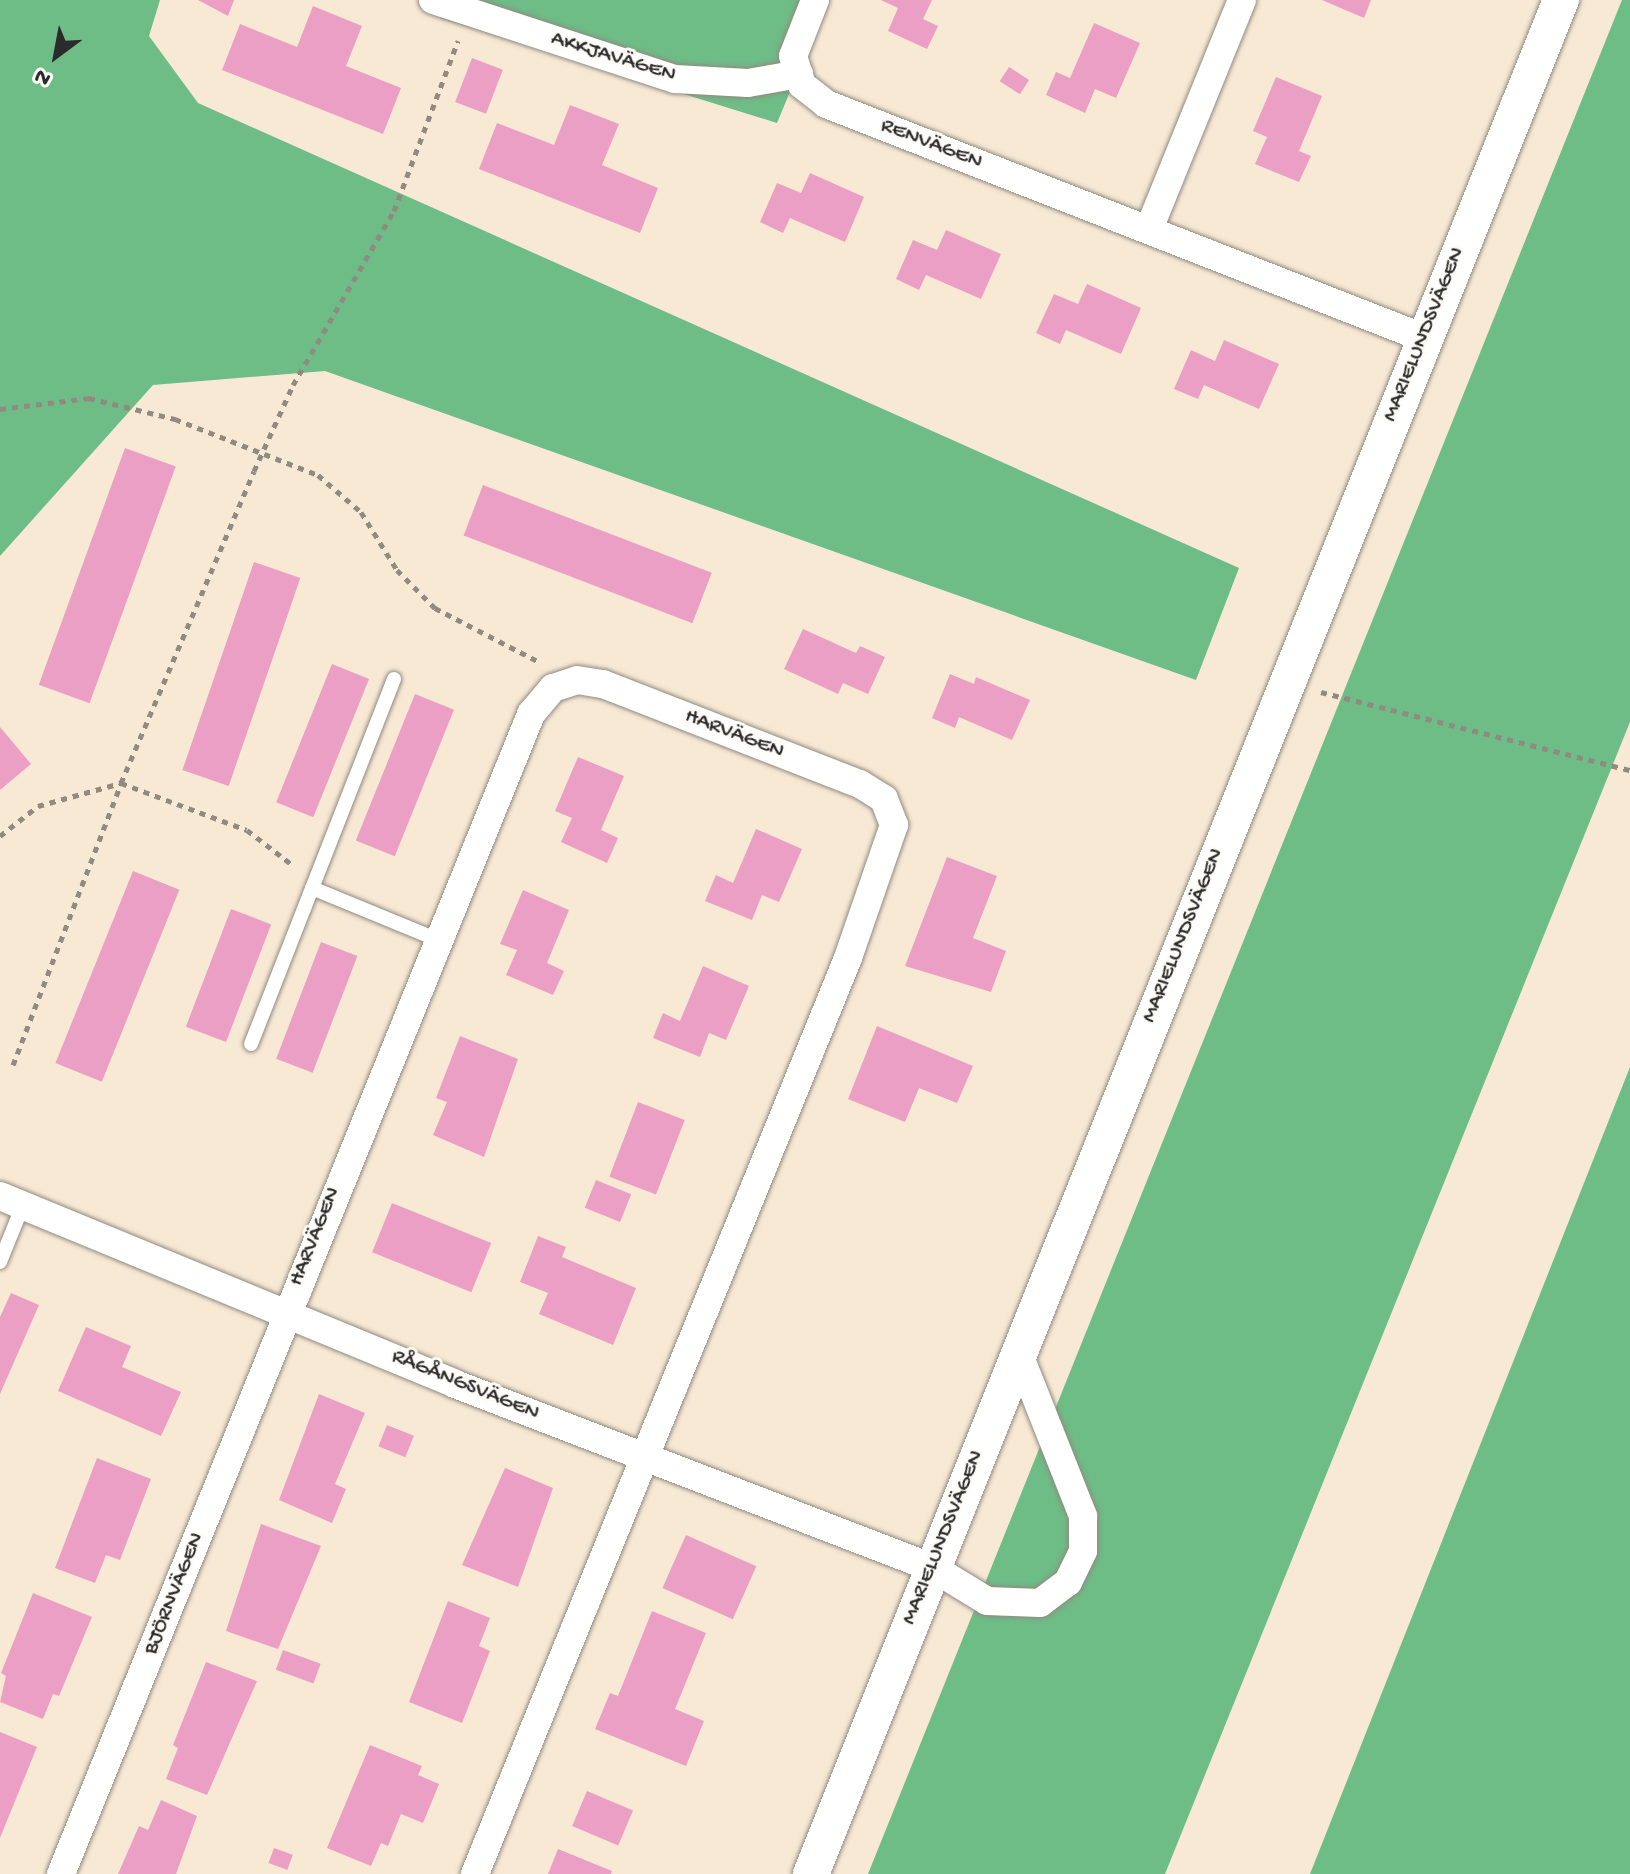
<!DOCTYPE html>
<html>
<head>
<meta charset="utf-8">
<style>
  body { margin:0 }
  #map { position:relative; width:1630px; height:1874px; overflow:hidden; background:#f7e9d4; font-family:"Gochi Hand",sans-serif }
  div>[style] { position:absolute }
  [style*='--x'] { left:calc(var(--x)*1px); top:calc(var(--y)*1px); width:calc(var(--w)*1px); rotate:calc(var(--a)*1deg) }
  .forest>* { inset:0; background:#6ebc86 }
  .building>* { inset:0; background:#ec9fc5; transform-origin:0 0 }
  .path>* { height:5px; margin-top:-2.5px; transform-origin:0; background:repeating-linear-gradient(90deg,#918a80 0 6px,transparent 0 12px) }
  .roads { filter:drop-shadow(0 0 2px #918a80) drop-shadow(0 0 2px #918a80) }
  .service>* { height:14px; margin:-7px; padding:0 7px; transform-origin:7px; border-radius:7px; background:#fff }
  .minor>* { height:28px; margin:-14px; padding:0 14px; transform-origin:14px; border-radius:14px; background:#fff }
  .tertiary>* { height:36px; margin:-18px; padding:0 18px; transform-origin:18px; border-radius:18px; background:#fff }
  span { translate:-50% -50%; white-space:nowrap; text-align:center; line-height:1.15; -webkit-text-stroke:6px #fdfcf7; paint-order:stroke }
  .street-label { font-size:22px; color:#2b2b2b }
  .north { position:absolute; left:16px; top:16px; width:80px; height:80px; -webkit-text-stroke:6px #fdfcf7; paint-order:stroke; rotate:212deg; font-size:22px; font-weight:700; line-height:32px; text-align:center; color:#2b2b2b }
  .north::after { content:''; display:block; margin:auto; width:28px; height:36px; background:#2b2b2b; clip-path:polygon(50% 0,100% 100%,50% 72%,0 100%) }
</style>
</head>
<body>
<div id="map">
  <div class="forest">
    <i style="clip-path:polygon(0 0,160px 0,149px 36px,198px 103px,1239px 568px,1196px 680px,325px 371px,153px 385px,0 556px)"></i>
    <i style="clip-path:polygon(447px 0,828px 0,777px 123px,440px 18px)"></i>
    <i style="clip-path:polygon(1622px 0,1630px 0,1630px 722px,1165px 1874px,868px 1874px)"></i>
    <i style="clip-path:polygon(1630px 1067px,1630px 1874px,1310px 1874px)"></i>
  </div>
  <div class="building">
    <i style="clip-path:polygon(198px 0,234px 0,228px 16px)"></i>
    <i style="clip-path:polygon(881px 0,932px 0,923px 19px,938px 26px,927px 49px,888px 31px,898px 8px)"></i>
    <i style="clip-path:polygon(1322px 0,1371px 0,1364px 18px)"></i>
    <i style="clip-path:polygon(313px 6px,362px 26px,346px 66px,401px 88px,383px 134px,222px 70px,240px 24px,297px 47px)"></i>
    <i style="clip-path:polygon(1094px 23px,1140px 43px,1116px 98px,1095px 89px,1085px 113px,1046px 95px,1056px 72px,1070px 78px)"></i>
    <i style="left:472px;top:58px;width:33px;height:47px;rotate:21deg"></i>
    <i style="left:1009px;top:67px;width:24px;height:17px;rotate:33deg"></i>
    <i style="clip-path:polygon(1276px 77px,1322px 96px,1299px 151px,1311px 156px,1299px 182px,1255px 164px,1267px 137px,1253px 131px)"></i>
    <i style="clip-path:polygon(570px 105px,619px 124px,602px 165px,658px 188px,640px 233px,479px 169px,497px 123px,554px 145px)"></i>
    <i style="clip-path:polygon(810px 173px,864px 197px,845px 242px,790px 218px,783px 233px,760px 222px,777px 183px,801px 193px)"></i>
    <i style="clip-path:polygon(946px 230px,1001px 254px,981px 299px,926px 275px,919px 290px,896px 279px,913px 240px,937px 250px)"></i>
    <i style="clip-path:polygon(1087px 284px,1141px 308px,1121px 354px,1066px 330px,1060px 344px,1036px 333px,1054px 294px,1078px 304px)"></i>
    <i style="clip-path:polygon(1224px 340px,1279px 364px,1259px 409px,1204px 385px,1198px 399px,1174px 389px,1191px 350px,1215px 361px)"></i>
    <i style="left:125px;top:448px;width:54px;height:252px;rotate:20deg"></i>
    <i style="left:483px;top:485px;width:245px;height:54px;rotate:21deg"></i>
    <i style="left:254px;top:562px;width:49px;height:220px;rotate:19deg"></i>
    <i style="clip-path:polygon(803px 629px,856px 653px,860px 646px,885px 657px,868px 694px,843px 683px,838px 694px,784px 669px)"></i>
    <i style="left:332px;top:664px;width:40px;height:149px;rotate:22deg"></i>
    <i style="clip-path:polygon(950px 674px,974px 684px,976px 677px,1030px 700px,1012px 740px,959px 717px,955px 728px,932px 718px)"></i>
    <i style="left:415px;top:694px;width:42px;height:158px;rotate:22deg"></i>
    <i style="clip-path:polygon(0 727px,31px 764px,0 790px)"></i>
    <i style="clip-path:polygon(578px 757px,624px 776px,601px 830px,618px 838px,607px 863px,561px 842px,572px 818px,555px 811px)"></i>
    <i style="clip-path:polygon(756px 829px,802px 849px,779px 902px,762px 895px,752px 920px,705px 901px,716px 875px,733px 883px)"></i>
    <i style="clip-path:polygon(947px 857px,997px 876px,973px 938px,1006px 951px,991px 992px,905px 966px)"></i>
    <i style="left:133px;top:871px;width:50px;height:207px;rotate:22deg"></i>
    <i style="clip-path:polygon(523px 890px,569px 910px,547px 963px,564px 971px,553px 995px,506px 975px,517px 950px,500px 944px)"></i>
    <i style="left:231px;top:909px;width:43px;height:126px;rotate:21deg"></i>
    <i style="left:321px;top:942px;width:39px;height:125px;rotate:21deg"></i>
    <i style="clip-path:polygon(703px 966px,749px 986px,726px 1040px,709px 1033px,700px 1057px,653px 1038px,663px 1013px,680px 1021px)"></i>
    <i style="clip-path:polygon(877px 1026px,973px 1066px,957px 1103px,919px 1088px,905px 1122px,848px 1099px)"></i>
    <i style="clip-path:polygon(460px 1036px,518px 1059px,484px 1157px,433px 1135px,447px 1102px,436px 1098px)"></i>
    <i style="left:638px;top:1102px;width:50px;height:80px;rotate:21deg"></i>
    <i style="left:596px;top:1180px;width:38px;height:30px;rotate:22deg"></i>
    <i style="left:392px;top:1203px;width:107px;height:53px;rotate:22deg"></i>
    <i style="clip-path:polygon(538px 1236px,566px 1247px,562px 1257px,636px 1288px,613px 1345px,539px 1314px,548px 1293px,520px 1282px)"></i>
    <i style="clip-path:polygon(11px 1293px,39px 1305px,0 1394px,0 1317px)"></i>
    <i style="clip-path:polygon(86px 1327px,131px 1346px,122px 1367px,181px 1392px,161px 1436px,58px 1391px)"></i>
    <i style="clip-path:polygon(319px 1394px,365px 1413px,335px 1484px,346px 1489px,332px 1523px,279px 1500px)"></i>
    <i style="left:387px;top:1425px;width:29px;height:23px;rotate:22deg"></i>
    <i style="clip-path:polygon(97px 1458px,151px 1479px,120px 1560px,106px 1555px,95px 1583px,55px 1568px)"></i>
    <i style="clip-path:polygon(505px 1468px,553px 1488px,518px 1587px,462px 1565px)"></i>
    <i style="clip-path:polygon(261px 1524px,321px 1546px,278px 1649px,226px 1631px)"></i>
    <i style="left:686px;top:1535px;width:77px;height:58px;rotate:24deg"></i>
    <i style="clip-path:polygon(33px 1593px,92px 1617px,59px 1696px,53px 1694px,43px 1719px,0 1702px,6px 1676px,1px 1673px)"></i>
    <i style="clip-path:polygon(448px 1601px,490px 1618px,479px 1646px,490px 1651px,462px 1723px,409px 1702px)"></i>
    <i style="clip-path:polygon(652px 1611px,706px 1633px,675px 1709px,704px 1721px,686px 1766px,595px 1729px,610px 1693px,618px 1696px)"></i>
    <i style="left:283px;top:1650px;width:40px;height:21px;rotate:20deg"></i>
    <i style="clip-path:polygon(206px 1662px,257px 1681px,207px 1795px,166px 1779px,178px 1748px,173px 1745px)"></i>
    <i style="clip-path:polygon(0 1732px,37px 1747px,0 1838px)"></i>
    <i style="clip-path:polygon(370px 1745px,422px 1766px,418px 1775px,439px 1784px,423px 1823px,401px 1814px,388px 1846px,381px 1843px,371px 1866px,327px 1848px)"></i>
    <i style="left:587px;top:1791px;width:50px;height:38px;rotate:23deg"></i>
    <i style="clip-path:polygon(161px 1800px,197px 1816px,176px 1874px,118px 1874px,139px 1826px,148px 1830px)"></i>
    <i style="left:274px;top:1848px;width:20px;height:16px;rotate:20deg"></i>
    <i style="clip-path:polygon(558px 1849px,612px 1871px,611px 1874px,548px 1874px)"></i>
  </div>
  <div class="path">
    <i style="--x:0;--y:409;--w:90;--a:-7"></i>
    <i style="--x:89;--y:398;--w:89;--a:13.7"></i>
    <i style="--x:175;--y:419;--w:154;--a:21.4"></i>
    <i style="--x:318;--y:475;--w:57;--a:40.7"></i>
    <i style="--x:361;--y:512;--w:68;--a:58.2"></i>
    <i style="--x:397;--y:570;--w:54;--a:45"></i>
    <i style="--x:435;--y:608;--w:117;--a:27.4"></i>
    <i style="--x:1321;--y:692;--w:319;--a:14.2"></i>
    <i style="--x:0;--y:836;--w:48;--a:-38.3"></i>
    <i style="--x:38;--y:806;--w:86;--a:-15.5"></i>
    <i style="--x:121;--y:783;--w:134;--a:20.5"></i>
    <i style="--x:247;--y:830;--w:59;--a:37.5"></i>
    <i style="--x:13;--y:1065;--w:302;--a:-69"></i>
    <i style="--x:121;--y:783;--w:339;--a:-66.9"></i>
    <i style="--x:254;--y:471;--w:94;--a:-65.6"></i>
    <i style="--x:293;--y:385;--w:201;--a:-59.9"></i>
    <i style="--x:394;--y:211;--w:182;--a:-69.4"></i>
  </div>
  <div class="roads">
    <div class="service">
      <i style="--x:312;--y:888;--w:136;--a:22.4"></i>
      <i style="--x:251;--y:1044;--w:392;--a:-68.6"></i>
      <i style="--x:0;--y:1262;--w:61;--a:-68"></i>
    </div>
    <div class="minor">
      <i style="--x:433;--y:0;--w:255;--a:18.1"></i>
      <i style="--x:675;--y:79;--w:73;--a:3.1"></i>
      <i style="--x:748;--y:83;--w:52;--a:-10"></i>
      <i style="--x:815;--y:0;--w:60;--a:111.4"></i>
      <i style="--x:793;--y:56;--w:30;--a:73"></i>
      <i style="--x:802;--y:85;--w:31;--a:38"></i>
      <i style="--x:826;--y:104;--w:642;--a:21.37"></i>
      <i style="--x:1149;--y:229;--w:247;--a:-67.9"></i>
      <i style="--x:0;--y:1196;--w:492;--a:22.4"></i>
      <i style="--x:455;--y:1384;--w:512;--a:21.05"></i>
      <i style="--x:933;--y:1568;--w:63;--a:31.4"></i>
      <i style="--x:987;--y:1601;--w:53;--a:2.2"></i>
      <i style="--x:1040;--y:1603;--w:35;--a:-37"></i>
      <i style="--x:1068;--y:1582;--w:34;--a:-64"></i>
      <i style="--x:1083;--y:1551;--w:35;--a:-90"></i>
      <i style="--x:1083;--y:1516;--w:176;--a:-111.6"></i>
      <i style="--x:61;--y:1874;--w:1252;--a:-67.94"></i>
      <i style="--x:531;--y:714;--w:34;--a:-50"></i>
      <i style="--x:553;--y:688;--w:25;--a:-18"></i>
      <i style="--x:577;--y:680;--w:26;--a:9"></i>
      <i style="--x:603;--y:684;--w:276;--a:21.3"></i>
      <i style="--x:860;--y:784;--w:28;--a:32"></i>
      <i style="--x:884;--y:799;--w:28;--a:69"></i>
      <i style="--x:894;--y:825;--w:141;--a:109.1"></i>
      <i style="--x:848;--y:958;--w:989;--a:112.16"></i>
    </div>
    <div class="tertiary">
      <i style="--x:811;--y:1874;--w:2019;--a:-68.19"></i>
    </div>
  </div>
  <div class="street-label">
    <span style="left:613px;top:58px;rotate:17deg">AKKJAVÄGEN</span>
    <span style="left:931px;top:145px;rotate:21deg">RENVÄGEN</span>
    <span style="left:1425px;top:335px;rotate:-68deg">MARIELUNDSVÄGEN</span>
    <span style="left:734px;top:735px;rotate:21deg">HARVÄGEN</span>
    <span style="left:1184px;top:936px;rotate:-68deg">MARIELUNDSVÄGEN</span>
    <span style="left:316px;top:1237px;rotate:-68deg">HARVÄGEN</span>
    <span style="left:465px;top:1386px;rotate:22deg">RÅGÅNGSVÄGEN</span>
    <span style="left:944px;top:1538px;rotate:-68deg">MARIELUNDSVÄGEN</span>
    <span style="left:175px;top:1594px;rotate:-68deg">BJÖRNVÄGEN</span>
  </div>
  <div class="north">N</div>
</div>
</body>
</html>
